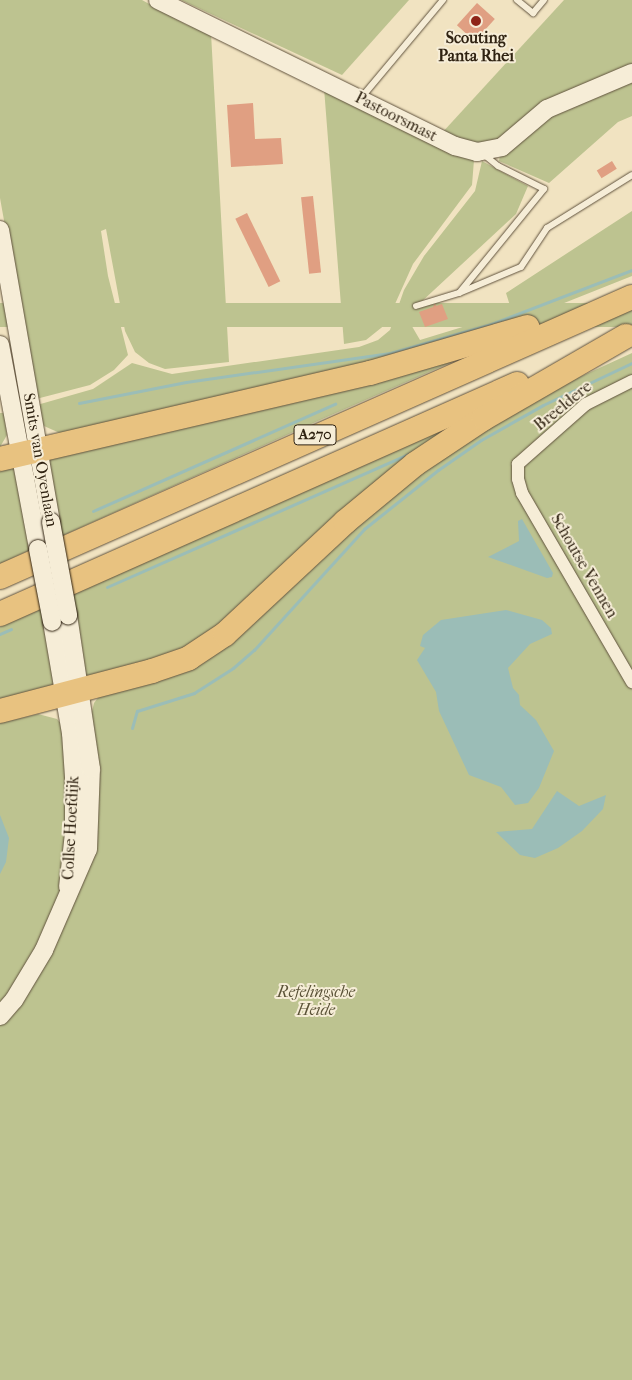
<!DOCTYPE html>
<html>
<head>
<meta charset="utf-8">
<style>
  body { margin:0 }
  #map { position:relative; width:632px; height:1380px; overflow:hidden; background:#f1e3c1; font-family:"IM FELL French Canon",serif }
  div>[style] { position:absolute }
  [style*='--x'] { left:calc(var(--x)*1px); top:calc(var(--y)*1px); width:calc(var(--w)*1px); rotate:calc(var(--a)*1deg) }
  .green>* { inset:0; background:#bdc390; transform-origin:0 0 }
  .water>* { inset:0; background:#9bbdb7 }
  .stream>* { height:3px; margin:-1.5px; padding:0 1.5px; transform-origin:1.5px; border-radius:1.5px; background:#9bbdb7 }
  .building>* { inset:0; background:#e09f82; transform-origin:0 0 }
  .roads { filter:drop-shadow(0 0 1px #60523d) drop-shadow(0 0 1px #60523d) }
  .lane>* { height:6px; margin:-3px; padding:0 3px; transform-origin:3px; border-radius:3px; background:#f6edd7 }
  .street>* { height:12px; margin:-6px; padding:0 6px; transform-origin:6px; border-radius:6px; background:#f6edd7 }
  .secondary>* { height:18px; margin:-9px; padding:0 9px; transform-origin:9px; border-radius:9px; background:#f6edd7 }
  .highway>* { height:24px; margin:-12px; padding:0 12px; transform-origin:12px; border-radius:12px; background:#e8c280 }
  .bridges { filter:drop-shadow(0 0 1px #2f2211) drop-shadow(0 0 1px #2f2211) }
  .secondary-bridge>* { height:18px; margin:-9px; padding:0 9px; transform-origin:9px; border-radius:9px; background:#f6edd7 }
  .dots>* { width:14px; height:14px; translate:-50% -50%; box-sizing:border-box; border:2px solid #f6edd7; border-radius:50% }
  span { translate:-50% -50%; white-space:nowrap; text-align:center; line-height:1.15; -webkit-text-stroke:4px #f6edd7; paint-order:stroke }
  .shield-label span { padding:1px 4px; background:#f6edd7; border:1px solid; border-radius:4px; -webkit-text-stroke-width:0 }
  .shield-label { font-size:15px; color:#2f2211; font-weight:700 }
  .poi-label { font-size:16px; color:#2f2211; font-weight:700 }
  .street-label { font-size:16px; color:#2f2211 }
  .park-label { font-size:16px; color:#5a5237; font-style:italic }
</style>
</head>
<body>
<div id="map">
  <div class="green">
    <i style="clip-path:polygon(0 0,142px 0,187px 25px,211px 33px,229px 362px,165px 369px,149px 363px,135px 352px,125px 331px,106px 229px,101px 231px,108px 276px,128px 355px,114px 370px,90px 385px,36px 399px,0 198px)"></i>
    <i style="clip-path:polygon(181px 0,409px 0,342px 75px)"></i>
    <i style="clip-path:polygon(564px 0,632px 0,632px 67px,485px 146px,441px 134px)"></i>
    <i style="clip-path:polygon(632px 78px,632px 116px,618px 122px,549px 183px,499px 161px,500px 155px,527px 127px)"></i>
    <i style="clip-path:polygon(324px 88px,474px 160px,472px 185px,413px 264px,386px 324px,366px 340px,344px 344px)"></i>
    <i style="clip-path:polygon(482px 161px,528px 186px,516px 214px,406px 316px,420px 340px,512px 312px,506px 293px,632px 211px,632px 276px,534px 315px,446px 344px,62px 434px,44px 426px,37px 405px,93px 389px,132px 363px,172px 374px,359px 347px,378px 340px,390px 330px,404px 290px,424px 256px,475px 191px)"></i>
    <i style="left:632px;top:303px;width:24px;height:691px;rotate:90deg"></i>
    <i style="clip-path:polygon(502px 340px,320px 420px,62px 536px,46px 454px)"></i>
    <i style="clip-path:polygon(632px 353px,632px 1380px,0 1380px,0 723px,38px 714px,57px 719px,62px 725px,91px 715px,94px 703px,100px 695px,155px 679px,454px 447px,571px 381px)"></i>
    <i style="clip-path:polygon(501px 403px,191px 652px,85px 679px,73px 594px)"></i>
    <i style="clip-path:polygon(0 413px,4px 413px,7px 435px,0 447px)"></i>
    <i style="clip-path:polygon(16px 462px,32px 549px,0 564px,0 465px)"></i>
    <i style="clip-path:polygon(42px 607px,59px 688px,0 705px,0 627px)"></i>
  </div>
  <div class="water">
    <i style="clip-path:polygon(522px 519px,553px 573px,552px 577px,547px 578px,488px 557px,519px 541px,518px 521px)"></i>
    <i style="clip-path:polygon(506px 610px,542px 620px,551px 628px,552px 634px,530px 644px,508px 668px,513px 688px,519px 695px,520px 705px,536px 720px,554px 751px,539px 788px,528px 803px,515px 805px,501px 787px,469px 775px,439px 711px,436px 692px,417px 660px,425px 648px,420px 646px,423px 635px,441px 620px)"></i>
    <i style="clip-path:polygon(557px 791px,579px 806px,606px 795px,603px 809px,582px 831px,558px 848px,535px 858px,520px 855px,496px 832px,532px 829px)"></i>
    <i style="clip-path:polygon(0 815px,9px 838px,6px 862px,0 874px)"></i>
  </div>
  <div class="stream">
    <i style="--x:79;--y:403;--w:109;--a:-11.1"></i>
    <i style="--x:186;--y:382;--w:206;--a:-8.1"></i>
    <i style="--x:390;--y:353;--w:105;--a:-16"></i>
    <i style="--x:491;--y:324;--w:151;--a:-21"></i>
    <i style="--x:93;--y:511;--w:265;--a:-23.9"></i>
    <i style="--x:107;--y:587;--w:329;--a:-23.8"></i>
    <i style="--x:0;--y:634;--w:12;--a:-24"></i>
    <i style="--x:132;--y:728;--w:18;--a:-74"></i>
    <i style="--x:137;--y:711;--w:60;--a:-17.5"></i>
    <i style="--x:194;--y:693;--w:46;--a:-32.7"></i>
    <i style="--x:233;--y:668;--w:28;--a:-41"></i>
    <i style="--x:254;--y:650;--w:164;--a:-47.7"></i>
    <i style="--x:364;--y:529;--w:95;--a:-38.6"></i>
    <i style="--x:438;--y:470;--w:52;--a:-34.9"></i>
    <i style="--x:481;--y:440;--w:71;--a:-29.4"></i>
    <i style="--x:543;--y:405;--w:98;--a:-25.3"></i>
  </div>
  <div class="building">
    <i style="left:477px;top:3px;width:24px;height:30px;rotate:42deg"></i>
    <i style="clip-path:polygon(253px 103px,255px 139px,281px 138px,283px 164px,231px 167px,227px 105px)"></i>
    <i style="left:612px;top:161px;width:9px;height:18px;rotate:58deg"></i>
    <i style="left:313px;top:196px;width:77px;height:12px;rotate:84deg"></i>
    <i style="left:247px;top:213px;width:76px;height:13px;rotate:64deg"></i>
    <i style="clip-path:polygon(435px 303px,436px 306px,442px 304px,448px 319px,425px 327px,419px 312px,433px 307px)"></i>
  </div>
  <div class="roads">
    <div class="lane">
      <i style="--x:517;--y:0;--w:21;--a:39"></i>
      <i style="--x:533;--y:13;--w:17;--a:-50"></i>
      <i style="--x:361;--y:98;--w:128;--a:-50.1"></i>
      <i style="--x:460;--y:292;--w:133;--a:-50.8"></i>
      <i style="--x:544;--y:189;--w:51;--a:-153.4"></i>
      <i style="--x:498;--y:166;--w:19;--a:-141"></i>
      <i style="--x:416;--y:306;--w:45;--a:-16.8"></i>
      <i style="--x:459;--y:293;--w:67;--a:-22.8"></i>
      <i style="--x:521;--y:267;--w:47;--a:-56.3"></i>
      <i style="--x:547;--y:228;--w:100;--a:-31.9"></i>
    </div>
    <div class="street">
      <i style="--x:632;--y:381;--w:51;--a:153.4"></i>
      <i style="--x:586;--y:404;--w:91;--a:138.6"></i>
      <i style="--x:518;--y:464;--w:15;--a:90"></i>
      <i style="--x:518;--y:479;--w:15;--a:74"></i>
      <i style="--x:522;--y:493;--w:219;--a:59.8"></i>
    </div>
    <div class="secondary">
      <i style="--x:158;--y:0;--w:331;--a:26.2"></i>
      <i style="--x:455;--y:146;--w:23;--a:15"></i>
      <i style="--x:477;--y:152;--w:25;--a:-11"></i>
      <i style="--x:502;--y:147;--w:59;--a:-40.2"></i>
      <i style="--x:547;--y:109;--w:92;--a:-23"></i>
      <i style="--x:0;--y:230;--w:296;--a:80.1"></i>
      <i style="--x:0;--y:345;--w:208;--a:79.4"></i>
      <i style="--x:52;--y:622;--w:113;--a:80.3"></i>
      <i style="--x:71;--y:733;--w:44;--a:86.1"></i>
      <i style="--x:74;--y:777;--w:56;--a:90"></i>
      <i style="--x:74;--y:833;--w:54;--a:96.3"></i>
      <i style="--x:0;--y:1016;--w:21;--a:-49"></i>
      <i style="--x:14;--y:1000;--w:58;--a:-59"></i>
      <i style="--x:44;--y:950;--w:110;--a:-66.5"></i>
      <i style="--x:88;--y:849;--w:80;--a:-87.9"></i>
      <i style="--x:91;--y:769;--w:156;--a:-98.5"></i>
    </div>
    <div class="highway">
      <i style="--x:0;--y:459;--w:380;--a:-13.1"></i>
      <i style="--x:370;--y:373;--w:164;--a:-16.3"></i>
      <i style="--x:0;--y:577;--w:691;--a:-23.9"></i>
      <i style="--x:0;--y:614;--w:566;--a:-23.98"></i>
      <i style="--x:0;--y:711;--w:157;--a:-14.7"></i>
      <i style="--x:152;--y:671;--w:39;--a:-19"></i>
      <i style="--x:189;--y:658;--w:43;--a:-33.7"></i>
      <i style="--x:225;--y:634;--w:164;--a:-43"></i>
      <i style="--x:345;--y:522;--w:91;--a:-39.6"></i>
      <i style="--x:415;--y:464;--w:83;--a:-33.7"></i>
      <i style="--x:484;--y:418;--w:164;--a:-30"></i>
    </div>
  </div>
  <div class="bridges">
    <div class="secondary-bridge">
      <i style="--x:51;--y:522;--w:95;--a:79.6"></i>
      <i style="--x:38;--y:549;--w:74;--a:79.1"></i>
    </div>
  </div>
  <div class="dots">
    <i style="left:476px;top:21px;background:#8f2418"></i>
  </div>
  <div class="shield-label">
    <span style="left:315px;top:435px">A270</span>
  </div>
  <div class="poi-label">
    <span style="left:476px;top:47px">Scouting<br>Panta Rhei</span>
  </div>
  <div class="street-label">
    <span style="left:396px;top:117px;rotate:27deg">Pastoorsmast</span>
    <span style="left:563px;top:406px;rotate:-39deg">Breeldere</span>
    <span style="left:40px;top:460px;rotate:80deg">Smits van Oyenlaan</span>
    <span style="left:584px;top:566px;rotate:60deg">Schoutse Vennen</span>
    <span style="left:71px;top:828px;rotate:-87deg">Collse Hoefdijk</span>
  </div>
  <div class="park-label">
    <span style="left:316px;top:1001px">Refelingsche<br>Heide</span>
  </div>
</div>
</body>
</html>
